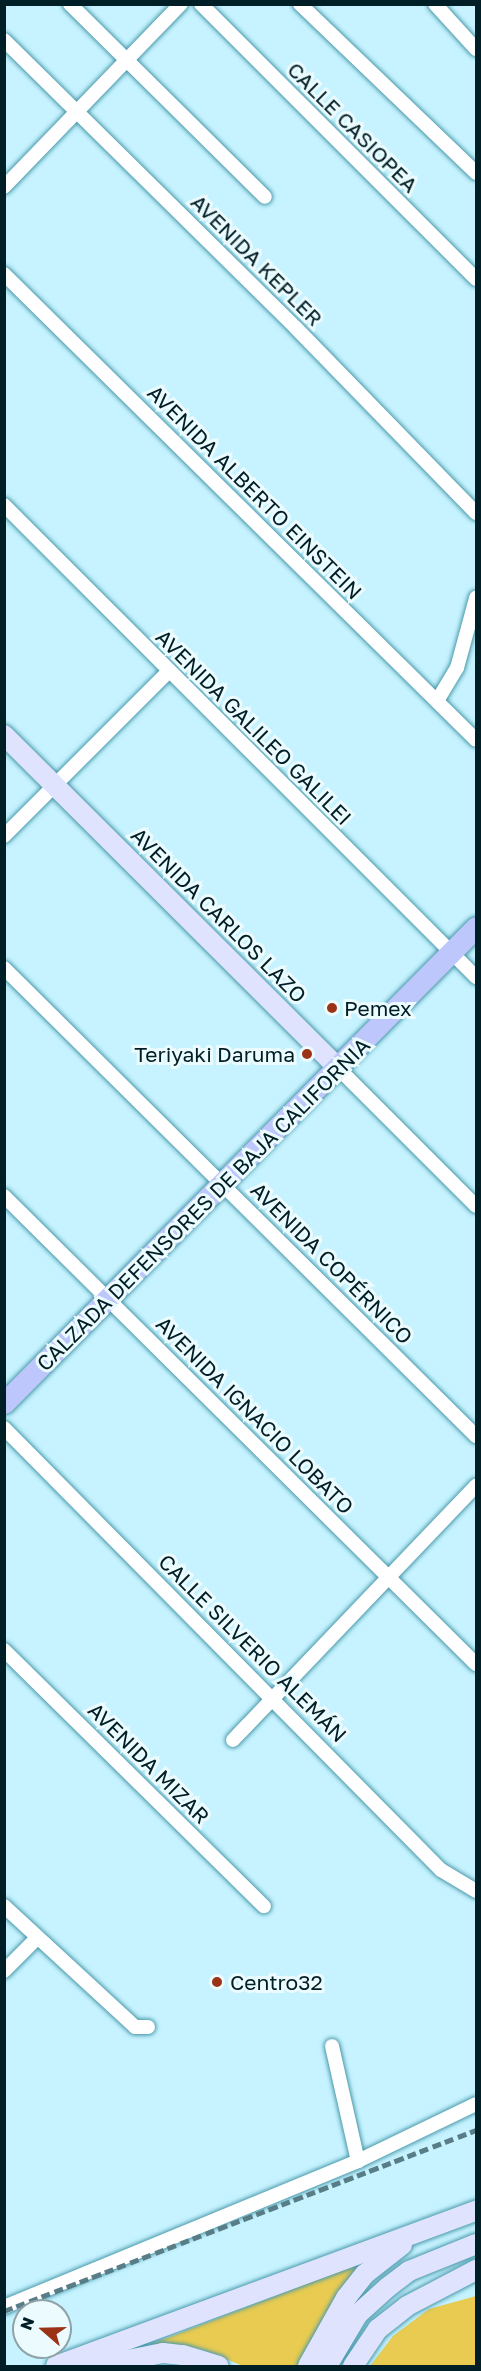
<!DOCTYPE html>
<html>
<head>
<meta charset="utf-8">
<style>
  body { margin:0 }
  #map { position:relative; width:481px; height:2371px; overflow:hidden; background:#c6f3ff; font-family:"Golos Text",sans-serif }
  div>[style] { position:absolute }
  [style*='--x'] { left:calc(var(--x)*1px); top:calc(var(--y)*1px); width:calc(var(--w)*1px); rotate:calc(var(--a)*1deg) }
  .green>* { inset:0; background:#e9cb51 }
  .roads { filter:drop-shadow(0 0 2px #4a99ab) drop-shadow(0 0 2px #4a99ab) }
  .street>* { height:14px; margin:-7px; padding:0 7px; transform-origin:7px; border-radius:7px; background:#fff }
  .secondary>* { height:20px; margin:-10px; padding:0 10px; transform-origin:10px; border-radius:10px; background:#dfe3fd }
  .primary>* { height:21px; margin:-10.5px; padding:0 10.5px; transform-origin:10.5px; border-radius:10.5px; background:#bec7fb }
  .rail>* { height:4.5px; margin-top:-2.25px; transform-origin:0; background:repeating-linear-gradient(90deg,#597d87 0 9px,transparent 0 13.5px) }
  .dots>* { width:16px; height:16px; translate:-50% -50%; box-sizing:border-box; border:3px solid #ecfbfe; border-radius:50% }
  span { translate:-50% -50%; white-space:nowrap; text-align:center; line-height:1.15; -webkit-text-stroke:6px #ecfbfe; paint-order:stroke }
  .street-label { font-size:21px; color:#001e25 }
  .poi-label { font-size:21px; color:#001e25 }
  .left { translate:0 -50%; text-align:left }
  .right { translate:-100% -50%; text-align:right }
  .frame { position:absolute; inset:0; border:6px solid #001e25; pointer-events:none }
  .north { position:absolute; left:12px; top:2299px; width:60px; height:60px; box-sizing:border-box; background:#ecfbfe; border:2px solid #8ea3a7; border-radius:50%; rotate:290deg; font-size:16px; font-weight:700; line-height:24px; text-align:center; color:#001e25 }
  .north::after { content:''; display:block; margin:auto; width:21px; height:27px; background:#9b3317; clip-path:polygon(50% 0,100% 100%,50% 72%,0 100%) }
</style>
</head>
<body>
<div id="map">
  <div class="green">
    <i style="clip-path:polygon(361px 2263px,327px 2313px,301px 2366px,243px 2366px,201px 2349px,151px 2344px)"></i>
    <i style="clip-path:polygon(476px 2296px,476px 2366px,370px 2366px,393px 2336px,429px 2309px)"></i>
  </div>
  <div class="roads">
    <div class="street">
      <i style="--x:70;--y:4;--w:274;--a:44.7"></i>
      <i style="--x:201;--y:4;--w:389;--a:45"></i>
      <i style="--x:300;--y:4;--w:244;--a:43.8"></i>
      <i style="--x:435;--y:4;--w:61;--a:47.7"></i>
      <i style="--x:4;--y:40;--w:410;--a:44.6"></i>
      <i style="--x:296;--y:328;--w:258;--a:45.8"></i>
      <i style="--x:4;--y:187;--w:255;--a:-46"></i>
      <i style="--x:4;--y:274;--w:663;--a:44.63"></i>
      <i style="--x:4;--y:505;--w:668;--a:45"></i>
      <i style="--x:437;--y:701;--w:39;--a:-59"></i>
      <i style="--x:457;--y:668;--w:73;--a:-74.8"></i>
      <i style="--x:4;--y:836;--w:232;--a:-45"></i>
      <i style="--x:4;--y:968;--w:665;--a:44.76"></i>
      <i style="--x:338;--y:1068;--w:195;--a:45"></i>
      <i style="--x:4;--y:1196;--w:665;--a:44.76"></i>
      <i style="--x:4;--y:1428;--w:622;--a:45.33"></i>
      <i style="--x:441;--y:1870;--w:41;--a:31"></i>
      <i style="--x:4;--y:1650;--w:365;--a:44.6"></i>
      <i style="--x:233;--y:1740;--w:352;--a:-46.3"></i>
      <i style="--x:4;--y:1906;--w:178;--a:42.7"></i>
      <i style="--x:135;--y:2027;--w:13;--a:0"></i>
      <i style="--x:4;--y:1971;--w:47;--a:-45"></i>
      <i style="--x:332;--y:2046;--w:118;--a:77.3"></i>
      <i style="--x:4;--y:2307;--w:383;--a:-22.4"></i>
      <i style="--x:358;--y:2161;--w:131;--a:-25.8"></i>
    </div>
    <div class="secondary">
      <i style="--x:4;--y:735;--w:472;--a:44.9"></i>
      <i style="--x:56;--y:2366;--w:448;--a:-20.3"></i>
      <i style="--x:98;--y:2366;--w:66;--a:-11.3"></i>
      <i style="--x:163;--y:2353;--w:20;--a:6"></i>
      <i style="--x:183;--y:2355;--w:37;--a:17"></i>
      <i style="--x:308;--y:2366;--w:78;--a:-60.8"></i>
      <i style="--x:346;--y:2298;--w:31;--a:-52"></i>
      <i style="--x:365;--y:2274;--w:47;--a:-38.1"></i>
      <i style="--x:327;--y:2366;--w:61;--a:-59.2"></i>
      <i style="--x:358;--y:2314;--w:40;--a:-42"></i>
      <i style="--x:388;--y:2287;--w:26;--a:-37"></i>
      <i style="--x:409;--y:2271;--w:72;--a:-21.9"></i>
      <i style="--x:353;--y:2366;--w:45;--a:-56"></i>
      <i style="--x:378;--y:2329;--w:37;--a:-38"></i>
      <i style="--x:407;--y:2306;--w:78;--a:-27.6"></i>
    </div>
    <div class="primary">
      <i style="--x:4;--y:1403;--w:670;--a:-45.24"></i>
    </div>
  </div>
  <div class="rail">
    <i style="--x:4;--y:2311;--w:506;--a:-20.98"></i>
  </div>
  <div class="dots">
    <i style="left:332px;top:1008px;background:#9b3317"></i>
    <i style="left:307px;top:1054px;background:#9b3317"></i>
    <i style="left:217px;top:1982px;background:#9b3317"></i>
  </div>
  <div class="street-label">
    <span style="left:353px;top:127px;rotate:45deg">CALLE CASIOPEA</span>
    <span style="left:257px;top:260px;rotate:45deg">AVENIDA KEPLER</span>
    <span style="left:255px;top:492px;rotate:45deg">AVENIDA ALBERTO EINSTEIN</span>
    <span style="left:254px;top:727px;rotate:45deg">AVENIDA GALILEO GALILEI</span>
    <span style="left:219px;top:915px;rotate:45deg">AVENIDA CARLOS LAZO</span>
    <span style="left:203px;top:1204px;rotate:-45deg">CALZADA DEFENSORES DE BAJA CALIFORNIA</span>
    <span style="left:332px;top:1263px;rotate:45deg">AVENIDA COPÉRNICO</span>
    <span style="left:255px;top:1415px;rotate:45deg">AVENIDA IGNACIO LOBATO</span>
    <span style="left:253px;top:1648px;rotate:45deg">CALLE SILVERIO ALEMÁN</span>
    <span style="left:149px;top:1763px;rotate:45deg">AVENIDA MIZAR</span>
  </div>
  <div class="poi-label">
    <span class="left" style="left:344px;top:1008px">Pemex</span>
    <span class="right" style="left:295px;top:1054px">Teriyaki Daruma</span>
    <span class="left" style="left:230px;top:1982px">Centro32</span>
  </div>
  <div class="frame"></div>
  <div class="north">N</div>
</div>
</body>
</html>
